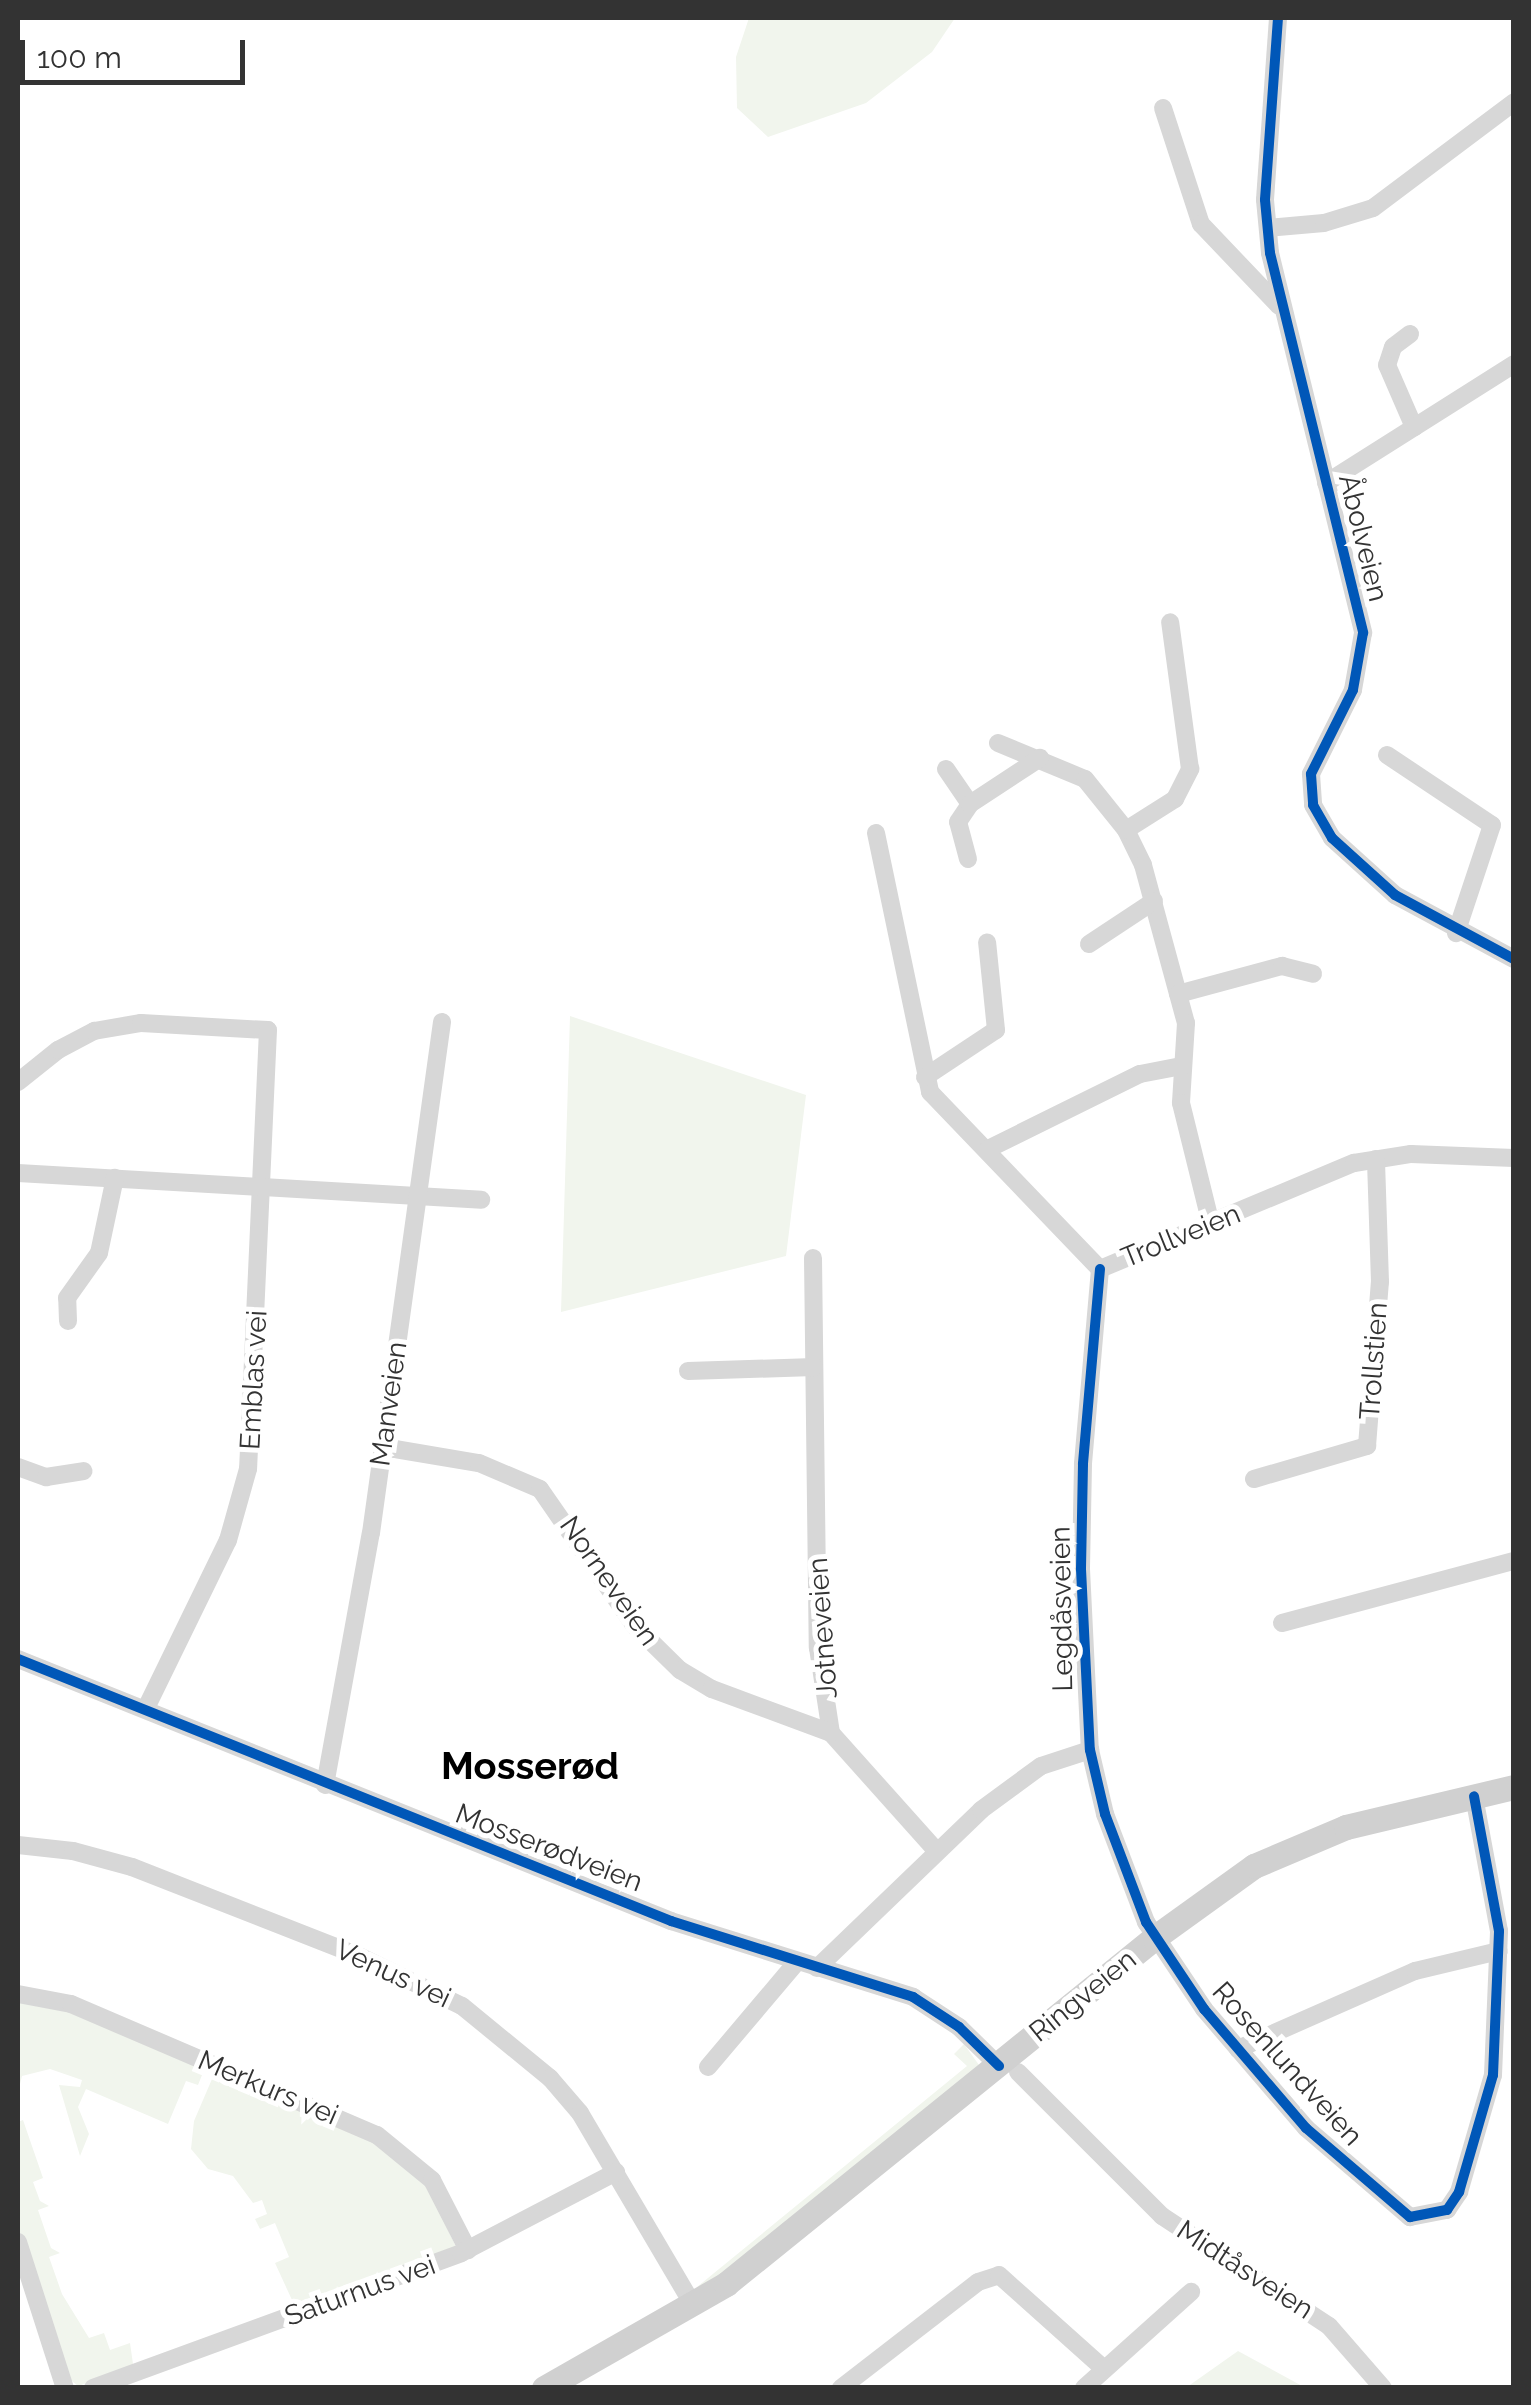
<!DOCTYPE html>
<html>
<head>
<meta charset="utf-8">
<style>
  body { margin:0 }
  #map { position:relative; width:1531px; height:2405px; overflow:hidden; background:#fff; font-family:Raleway,sans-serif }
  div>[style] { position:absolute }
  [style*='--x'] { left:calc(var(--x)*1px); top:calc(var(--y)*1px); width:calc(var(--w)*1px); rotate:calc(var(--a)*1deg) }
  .green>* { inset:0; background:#f1f5ed }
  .minor>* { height:18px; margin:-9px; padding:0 9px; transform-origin:9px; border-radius:9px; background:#d7d7d7 }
  .secondary>* { height:25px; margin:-12.5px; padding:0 12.5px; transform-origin:12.5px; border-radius:12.5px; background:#d0d0d0 }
  .cycleway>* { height:10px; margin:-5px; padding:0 5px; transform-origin:5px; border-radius:5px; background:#0057b8 }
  span { translate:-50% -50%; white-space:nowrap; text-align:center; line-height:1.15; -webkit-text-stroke:10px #fff; paint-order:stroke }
  .street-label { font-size:28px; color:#333 }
  .district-label { font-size:38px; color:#000; font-weight:700 }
  .frame { position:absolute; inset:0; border:20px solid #333; pointer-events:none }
  .scale { position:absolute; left:20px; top:40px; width:225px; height:45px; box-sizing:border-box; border:5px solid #333; border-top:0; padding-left:12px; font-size:30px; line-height:35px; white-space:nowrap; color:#333; -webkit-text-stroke:8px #fff; paint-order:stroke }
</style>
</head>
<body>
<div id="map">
  <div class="green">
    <i style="clip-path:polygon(749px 18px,955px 18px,932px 52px,866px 103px,768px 137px,737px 108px,736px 57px)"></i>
    <i style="clip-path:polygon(570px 1016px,806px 1095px,786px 1256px,561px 1312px)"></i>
    <i style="clip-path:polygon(18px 2001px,50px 2002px,204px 2070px,198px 2085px,186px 2081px,168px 2124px,86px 2089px,78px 2107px,89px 2134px,80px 2156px,59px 2085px,80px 2087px,82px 2080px,50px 2069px,22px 2076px,18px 2092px)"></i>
    <i style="clip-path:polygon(964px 2044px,979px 2065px,761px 2258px,697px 2287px,967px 2066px,954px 2054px)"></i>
    <i style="clip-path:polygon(212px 2079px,244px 2092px,259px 2089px,375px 2139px,427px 2184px,456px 2247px,303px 2302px,292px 2300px,275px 2263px,289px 2257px,275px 2223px,260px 2229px,255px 2219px,267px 2214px,262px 2200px,253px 2203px,233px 2176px,208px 2169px,191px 2149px,194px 2121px)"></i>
    <i style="clip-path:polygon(23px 2120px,43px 2178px,33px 2182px,40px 2201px,49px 2206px,38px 2210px,51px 2248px,60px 2253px,49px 2257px,62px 2294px,89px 2338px,104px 2333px,110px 2350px,130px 2343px,133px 2364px,127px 2370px,78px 2386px,67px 2377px,18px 2227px,18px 2122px)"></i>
    <i style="clip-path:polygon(1238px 2351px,1304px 2387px,1187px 2387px)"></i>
  </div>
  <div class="minor">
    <i style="--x:1278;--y:18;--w:182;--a:94.1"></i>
    <i style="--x:1265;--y:200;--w:53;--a:84.6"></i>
    <i style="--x:1270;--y:253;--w:391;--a:76.2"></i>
    <i style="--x:1363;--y:633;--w:58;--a:100"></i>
    <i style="--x:1353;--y:690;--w:94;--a:116.6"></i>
    <i style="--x:1311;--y:774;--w:31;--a:86"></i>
    <i style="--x:1313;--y:805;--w:38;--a:60"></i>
    <i style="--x:1332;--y:838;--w:85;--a:42.1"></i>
    <i style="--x:1395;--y:895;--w:135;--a:28.3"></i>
    <i style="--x:1163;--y:108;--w:122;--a:71.9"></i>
    <i style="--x:1201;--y:224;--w:113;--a:46.4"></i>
    <i style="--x:1268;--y:228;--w:56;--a:-5.1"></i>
    <i style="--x:1324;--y:223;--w:51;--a:-17"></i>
    <i style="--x:1373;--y:208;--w:176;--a:-36.9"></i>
    <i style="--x:1410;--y:334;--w:21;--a:143"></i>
    <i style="--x:1393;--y:347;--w:19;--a:108"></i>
    <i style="--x:1387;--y:365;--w:68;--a:66.5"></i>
    <i style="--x:1326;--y:483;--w:222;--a:-32.3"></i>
    <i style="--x:998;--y:743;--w:94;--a:22.5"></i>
    <i style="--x:1085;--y:779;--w:65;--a:51.2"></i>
    <i style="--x:1126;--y:830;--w:39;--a:64"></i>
    <i style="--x:1143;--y:865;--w:164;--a:74.8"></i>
    <i style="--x:1186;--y:1023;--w:80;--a:93.6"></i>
    <i style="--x:1181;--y:1103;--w:125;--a:76.1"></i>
    <i style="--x:1387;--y:755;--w:126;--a:33.7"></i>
    <i style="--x:1492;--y:825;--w:114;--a:108.4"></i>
    <i style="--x:946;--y:769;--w:42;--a:55.6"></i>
    <i style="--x:1126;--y:830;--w:58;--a:-32.3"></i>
    <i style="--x:1175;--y:799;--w:34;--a:-63"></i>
    <i style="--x:1190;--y:769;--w:148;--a:-97.7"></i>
    <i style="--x:876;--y:833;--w:265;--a:78.2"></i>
    <i style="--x:930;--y:1092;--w:245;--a:46.2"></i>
    <i style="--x:1100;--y:1269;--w:275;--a:-22.7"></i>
    <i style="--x:1354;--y:1163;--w:58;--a:-9"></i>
    <i style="--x:1411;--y:1154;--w:103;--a:2.2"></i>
    <i style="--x:968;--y:859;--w:38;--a:-105"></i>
    <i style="--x:958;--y:822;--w:22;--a:-56"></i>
    <i style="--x:970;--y:804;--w:84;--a:-33.3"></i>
    <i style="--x:1089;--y:944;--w:78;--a:-33.5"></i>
    <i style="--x:1178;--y:994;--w:108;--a:-15.1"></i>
    <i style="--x:1282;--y:966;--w:32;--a:14"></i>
    <i style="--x:925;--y:1077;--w:85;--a:-33.5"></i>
    <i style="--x:996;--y:1030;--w:88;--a:-95.8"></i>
    <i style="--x:18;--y:1082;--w:51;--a:-38.7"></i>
    <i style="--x:58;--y:1050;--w:41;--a:-27.8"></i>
    <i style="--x:94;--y:1031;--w:48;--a:-9.7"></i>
    <i style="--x:141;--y:1023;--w:127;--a:3.2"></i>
    <i style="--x:268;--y:1030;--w:439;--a:92.6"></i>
    <i style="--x:248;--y:1469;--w:74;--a:105.7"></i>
    <i style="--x:228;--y:1540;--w:187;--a:116"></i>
    <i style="--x:988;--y:1149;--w:169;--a:-26.3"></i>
    <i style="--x:1140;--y:1074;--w:43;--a:-10.8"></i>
    <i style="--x:18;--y:1173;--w:464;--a:3.3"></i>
    <i style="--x:813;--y:1258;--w:390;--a:89.3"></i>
    <i style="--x:818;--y:1648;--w:86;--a:81.3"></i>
    <i style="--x:831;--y:1733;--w:154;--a:48.2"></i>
    <i style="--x:1100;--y:1269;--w:196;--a:95"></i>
    <i style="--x:1083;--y:1464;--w:105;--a:91.1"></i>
    <i style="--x:1081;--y:1569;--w:181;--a:87.2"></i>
    <i style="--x:1090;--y:1750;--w:66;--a:76.8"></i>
    <i style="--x:1105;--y:1814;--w:116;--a:69.2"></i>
    <i style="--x:1146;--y:1922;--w:105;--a:56.3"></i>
    <i style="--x:1204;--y:2009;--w:157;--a:49.4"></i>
    <i style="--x:1306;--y:2128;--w:137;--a:40.6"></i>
    <i style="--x:1410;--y:2217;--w:38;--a:-11"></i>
    <i style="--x:1447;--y:2210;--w:22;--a:-56"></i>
    <i style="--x:1459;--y:2192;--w:122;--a:-73.8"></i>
    <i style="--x:1493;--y:2075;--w:144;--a:-87.6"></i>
    <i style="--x:1499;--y:1931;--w:137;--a:-100.5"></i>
    <i style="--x:68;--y:1321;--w:23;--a:-92"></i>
    <i style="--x:67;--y:1298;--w:55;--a:-54.6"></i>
    <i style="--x:99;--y:1253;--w:77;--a:-78"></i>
    <i style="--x:688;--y:1371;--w:126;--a:-1.8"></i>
    <i style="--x:383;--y:1447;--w:97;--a:9.5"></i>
    <i style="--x:479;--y:1463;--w:66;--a:23.1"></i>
    <i style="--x:540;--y:1489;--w:167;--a:55.3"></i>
    <i style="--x:635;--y:1626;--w:63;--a:44.4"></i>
    <i style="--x:680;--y:1670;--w:37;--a:31"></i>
    <i style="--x:712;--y:1689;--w:127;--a:20.3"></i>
    <i style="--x:18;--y:1467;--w:30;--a:20"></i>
    <i style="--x:46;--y:1477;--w:38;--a:-9"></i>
    <i style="--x:1254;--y:1479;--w:118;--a:-16.3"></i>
    <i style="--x:1367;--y:1446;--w:165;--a:-85.5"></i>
    <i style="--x:1380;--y:1282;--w:123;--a:-91.9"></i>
    <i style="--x:1282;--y:1623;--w:240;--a:-15"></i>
    <i style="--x:18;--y:1659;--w:704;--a:21.86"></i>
    <i style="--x:671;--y:1921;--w:254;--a:17.4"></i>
    <i style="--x:913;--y:1997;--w:55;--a:33.1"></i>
    <i style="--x:959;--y:2027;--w:56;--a:44.3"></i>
    <i style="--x:325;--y:1785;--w:256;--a:-79.7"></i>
    <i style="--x:371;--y:1533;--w:516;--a:-82.09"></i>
    <i style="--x:18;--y:1845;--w:55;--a:6.2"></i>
    <i style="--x:73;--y:1851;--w:61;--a:15.2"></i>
    <i style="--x:132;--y:1867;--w:244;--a:21.4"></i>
    <i style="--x:359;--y:1956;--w:114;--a:25.9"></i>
    <i style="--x:462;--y:2006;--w:114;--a:39.3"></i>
    <i style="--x:550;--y:2078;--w:46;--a:49.4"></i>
    <i style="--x:580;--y:2113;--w:223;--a:59.5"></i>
    <i style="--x:817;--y:1968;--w:228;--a:-43.9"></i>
    <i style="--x:981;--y:1810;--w:74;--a:-36.3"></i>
    <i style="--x:1041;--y:1766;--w:52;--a:-18.1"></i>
    <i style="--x:18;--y:1994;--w:54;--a:10.7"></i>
    <i style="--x:71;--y:2004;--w:333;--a:23.2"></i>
    <i style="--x:377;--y:2135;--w:71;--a:39.3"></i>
    <i style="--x:432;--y:2180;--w:79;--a:62.8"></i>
    <i style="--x:1238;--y:2049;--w:193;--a:-23.8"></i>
    <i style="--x:1415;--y:1971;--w:86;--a:-13.4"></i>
    <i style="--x:708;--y:2067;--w:136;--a:-49.8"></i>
    <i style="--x:1018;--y:2072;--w:204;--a:45"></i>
    <i style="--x:1162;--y:2216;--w:200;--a:33.4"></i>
    <i style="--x:1329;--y:2326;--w:82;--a:48.9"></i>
    <i style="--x:18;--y:2242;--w:153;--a:72.2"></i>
    <i style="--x:93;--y:2388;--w:392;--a:-20.1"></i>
    <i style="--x:461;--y:2253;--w:175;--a:-27.6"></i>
    <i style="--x:841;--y:2388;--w:173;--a:-37.7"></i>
    <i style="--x:978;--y:2282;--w:22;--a:-18"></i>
    <i style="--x:999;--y:2275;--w:141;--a:41.8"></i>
    <i style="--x:1084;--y:2388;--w:144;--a:-41.9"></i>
  </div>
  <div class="secondary">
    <i style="--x:544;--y:2388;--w:210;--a:-29.7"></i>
    <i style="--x:726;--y:2284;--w:550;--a:-38.95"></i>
    <i style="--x:1154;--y:1938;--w:123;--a:-35.8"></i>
    <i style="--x:1254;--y:1866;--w:100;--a:-23"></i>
    <i style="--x:1346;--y:1827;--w:173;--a:-13.4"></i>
  </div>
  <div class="cycleway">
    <i style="--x:1278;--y:18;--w:182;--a:94.1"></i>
    <i style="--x:1265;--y:200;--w:53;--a:84.6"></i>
    <i style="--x:1270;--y:253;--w:391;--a:76.2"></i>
    <i style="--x:1363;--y:633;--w:58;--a:100"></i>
    <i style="--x:1353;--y:690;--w:94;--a:116.6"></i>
    <i style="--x:1311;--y:774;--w:31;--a:86"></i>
    <i style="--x:1313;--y:805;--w:38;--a:60"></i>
    <i style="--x:1332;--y:838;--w:85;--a:42.1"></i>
    <i style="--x:1395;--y:895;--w:135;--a:28.3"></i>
    <i style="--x:1100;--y:1269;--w:196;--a:95"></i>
    <i style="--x:1083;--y:1464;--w:105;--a:91.1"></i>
    <i style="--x:1081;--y:1569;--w:181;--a:87.2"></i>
    <i style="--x:1090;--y:1750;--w:66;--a:76.8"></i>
    <i style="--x:1105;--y:1814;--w:116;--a:69.2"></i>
    <i style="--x:1146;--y:1922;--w:105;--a:56.3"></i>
    <i style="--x:1204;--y:2009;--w:157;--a:49.4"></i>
    <i style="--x:1306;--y:2128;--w:137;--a:40.6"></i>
    <i style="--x:1410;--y:2217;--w:38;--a:-11"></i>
    <i style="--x:1447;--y:2210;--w:22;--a:-56"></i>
    <i style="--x:1459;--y:2192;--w:122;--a:-73.8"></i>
    <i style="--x:1493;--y:2075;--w:144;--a:-87.6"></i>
    <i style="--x:1499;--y:1931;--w:137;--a:-100.5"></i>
    <i style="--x:18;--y:1659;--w:704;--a:21.86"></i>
    <i style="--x:671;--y:1921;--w:254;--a:17.4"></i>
    <i style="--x:913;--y:1997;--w:55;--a:33.1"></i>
    <i style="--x:959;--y:2027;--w:56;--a:44.3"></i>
  </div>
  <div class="street-label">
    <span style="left:1363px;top:538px;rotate:76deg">Åbolveien</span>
    <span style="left:1181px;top:1236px;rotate:-22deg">Trollveien</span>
    <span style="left:1374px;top:1361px;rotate:-86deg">Trollstien</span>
    <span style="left:254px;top:1380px;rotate:-87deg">Emblas vei</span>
    <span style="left:389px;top:1404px;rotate:-82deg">Manveien</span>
    <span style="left:609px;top:1581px;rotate:55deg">Norneveien</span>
    <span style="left:1062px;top:1609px;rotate:-91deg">Legdåsveien</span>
    <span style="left:823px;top:1628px;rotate:-94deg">Jotneveien</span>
    <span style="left:549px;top:1848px;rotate:21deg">Mosserødveien</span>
    <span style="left:393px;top:1974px;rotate:25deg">Venus vei</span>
    <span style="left:1083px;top:1996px;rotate:-39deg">Ringveien</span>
    <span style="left:1287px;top:2064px;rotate:48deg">Rosenlundveien</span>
    <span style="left:268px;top:2088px;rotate:23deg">Merkurs vei</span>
    <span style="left:1245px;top:2270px;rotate:33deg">Midtåsveien</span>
    <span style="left:360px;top:2291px;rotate:-20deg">Saturnus vei</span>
  </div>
  <div class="district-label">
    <span style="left:530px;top:1766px">Mosserød</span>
  </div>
  <div class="frame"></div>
  <div class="scale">100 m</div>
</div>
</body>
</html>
